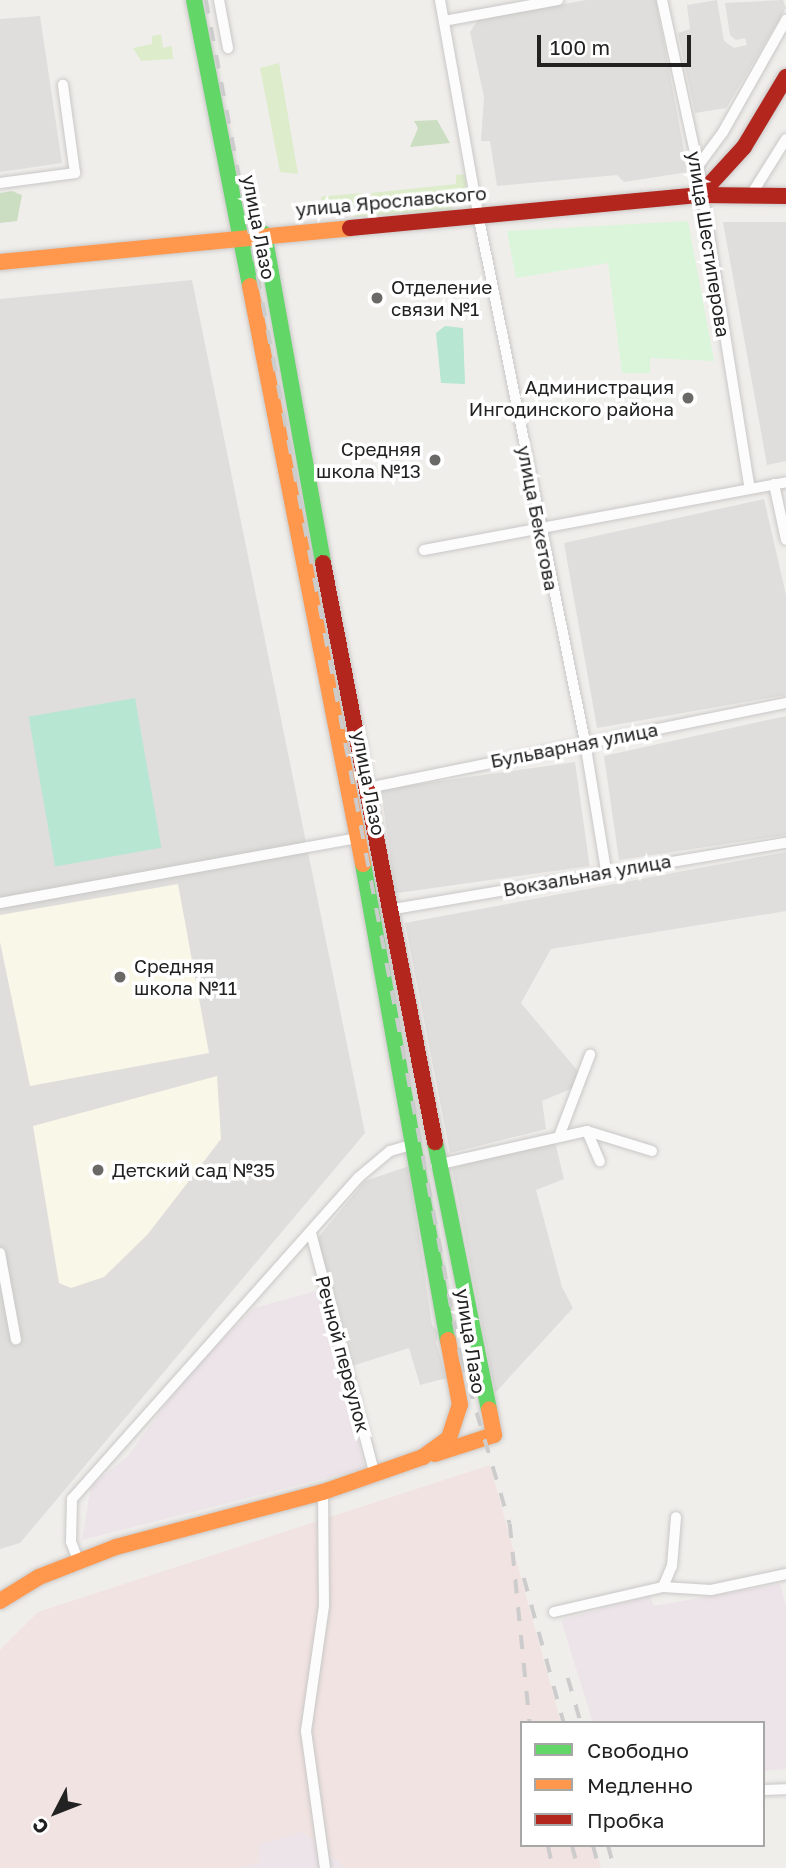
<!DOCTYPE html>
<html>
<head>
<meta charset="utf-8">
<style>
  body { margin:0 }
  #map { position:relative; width:786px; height:1868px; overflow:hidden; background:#f0eeeb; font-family:"Golos Text",sans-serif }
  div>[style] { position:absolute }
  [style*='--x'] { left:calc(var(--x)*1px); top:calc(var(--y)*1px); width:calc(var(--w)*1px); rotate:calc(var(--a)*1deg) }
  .residential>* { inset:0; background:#dfdedc; transform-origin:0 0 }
  .commercial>* { inset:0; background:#f1e3e1 }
  .industrial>* { inset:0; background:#ede4e9 }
  .education>* { inset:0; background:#f8f7e8 }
  .grass>* { inset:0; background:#ddeccb; transform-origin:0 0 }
  .forest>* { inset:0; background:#cbdec1 }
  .park>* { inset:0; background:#daf5da }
  .pitch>* { inset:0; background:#b7e6d2; transform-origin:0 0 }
  .roads { filter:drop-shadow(0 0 2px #c9c8c7) drop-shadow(0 0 2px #c9c8c7) }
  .street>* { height:10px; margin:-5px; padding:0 5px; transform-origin:5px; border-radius:5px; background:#fdfcfc }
  .fast>* { height:16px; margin:-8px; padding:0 8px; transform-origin:8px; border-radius:8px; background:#63d668 }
  .slow>* { height:16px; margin:-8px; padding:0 8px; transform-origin:8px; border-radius:8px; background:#ff974d }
  .jam>* { height:16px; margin:-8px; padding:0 8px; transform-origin:8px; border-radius:8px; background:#b3261e }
  .rail>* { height:3.5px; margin-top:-1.75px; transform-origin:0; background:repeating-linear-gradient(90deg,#ccc 0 14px,transparent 0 28px) }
  .dots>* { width:19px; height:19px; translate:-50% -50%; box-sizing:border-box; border:4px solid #fff; border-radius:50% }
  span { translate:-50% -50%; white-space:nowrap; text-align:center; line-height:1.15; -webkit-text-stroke:7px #fff; paint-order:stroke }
  .street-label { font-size:19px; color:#222 }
  .poi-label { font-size:19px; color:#222 }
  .left { translate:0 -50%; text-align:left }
  .right { translate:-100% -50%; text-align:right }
  .legend { position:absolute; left:520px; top:1721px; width:245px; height:126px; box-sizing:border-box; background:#fff; border:2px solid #a7a7a7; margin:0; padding:9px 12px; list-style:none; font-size:21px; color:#222 }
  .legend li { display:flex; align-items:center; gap:14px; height:35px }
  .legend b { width:35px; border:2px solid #a7a7a7 }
  .north { position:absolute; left:21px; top:1777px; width:70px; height:70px; -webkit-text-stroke:5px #fff; paint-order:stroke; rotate:228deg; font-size:19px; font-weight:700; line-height:28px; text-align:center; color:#222 }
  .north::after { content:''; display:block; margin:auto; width:24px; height:32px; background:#222; clip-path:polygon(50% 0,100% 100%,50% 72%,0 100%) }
  .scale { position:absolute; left:537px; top:35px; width:154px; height:32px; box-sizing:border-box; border:4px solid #222; border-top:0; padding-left:9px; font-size:21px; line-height:24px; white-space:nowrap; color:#222; -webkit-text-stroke:5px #fff; paint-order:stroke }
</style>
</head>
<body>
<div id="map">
  <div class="residential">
    <i style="clip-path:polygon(586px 0,656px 0,688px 172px,624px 182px,617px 175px,497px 186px,490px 141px,481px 141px,484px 97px,470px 32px,478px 20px)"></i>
    <i style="clip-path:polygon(717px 0,724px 41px,734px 48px,747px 45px,745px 38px,736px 40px,730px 35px,725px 3px,783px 0,786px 8px,726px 108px,695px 113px,678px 33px,690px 29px,687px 5px)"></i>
    <i style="clip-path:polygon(40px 16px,62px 163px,0 172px,0 19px)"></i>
    <i style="clip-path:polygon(723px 222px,786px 222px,786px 461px,767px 465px)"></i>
    <i style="clip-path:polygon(192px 280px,365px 1133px,20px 1543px,0 1549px,0 299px)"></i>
    <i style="clip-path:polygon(764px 499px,786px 595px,786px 695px,597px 728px,564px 543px)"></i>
    <i style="clip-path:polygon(786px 716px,786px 835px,619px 860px,604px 756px)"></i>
    <i style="left:575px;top:762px;width:105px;height:196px;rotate:82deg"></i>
    <i style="clip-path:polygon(786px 852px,786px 911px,551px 949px,521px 1003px,587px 1082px,542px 1101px,546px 1129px,450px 1153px,405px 923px)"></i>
    <i style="clip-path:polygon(554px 1138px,564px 1179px,536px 1190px,562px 1287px,573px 1308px,495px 1393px,452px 1168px)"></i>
    <i style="clip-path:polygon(418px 1163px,409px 1168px,432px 1325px,438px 1332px,436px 1343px,447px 1378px,420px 1385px,409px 1348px,352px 1366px,317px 1239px,365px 1181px)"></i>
  </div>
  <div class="commercial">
    <i style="clip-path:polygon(490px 1465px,561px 1723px,522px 1723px,522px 1845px,595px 1845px,601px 1868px,345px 1868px,303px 1832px,260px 1863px,239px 1868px,0 1868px,0 1650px,38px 1612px)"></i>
  </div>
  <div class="industrial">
    <i style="clip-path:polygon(319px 1290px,365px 1468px,82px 1540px,91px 1486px,128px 1456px,186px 1377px,254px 1308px)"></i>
    <i style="clip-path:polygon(780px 1584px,786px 1607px,786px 1769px,763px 1771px,763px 1723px,593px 1723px,561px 1620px,650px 1596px,654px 1606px)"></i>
    <i style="clip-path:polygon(303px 1832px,345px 1868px,239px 1868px,260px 1863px,258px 1844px)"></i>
  </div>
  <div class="education">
    <i style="clip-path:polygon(178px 884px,209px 1053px,30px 1086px,0 942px,0 915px)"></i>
    <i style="clip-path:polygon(217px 1076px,221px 1139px,148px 1234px,104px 1277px,71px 1288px,59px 1283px,33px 1126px)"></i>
  </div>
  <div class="grass">
    <i style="clip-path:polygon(161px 34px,163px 48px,172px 46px,173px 59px,141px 61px,133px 48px,152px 44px,152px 36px)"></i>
    <i style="clip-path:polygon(279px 63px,298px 174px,280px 172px,260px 68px)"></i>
    <i style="clip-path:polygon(465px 174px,467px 193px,372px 204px,371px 193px,456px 184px,456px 175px)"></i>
    <i style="left:362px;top:193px;width:12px;height:41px;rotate:85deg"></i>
    <i style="clip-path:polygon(452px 201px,453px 211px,354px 217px,353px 212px)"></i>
  </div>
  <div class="forest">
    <i style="clip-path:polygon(437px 120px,450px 143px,410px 147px,418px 128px,414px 121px)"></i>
    <i style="clip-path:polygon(12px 191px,22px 195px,17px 221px,0 223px,0 193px)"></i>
  </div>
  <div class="park">
    <i style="clip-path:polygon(688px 221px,714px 361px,650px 358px,650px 373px,622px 373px,608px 263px,516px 278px,507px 231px)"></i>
  </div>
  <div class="pitch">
    <i style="clip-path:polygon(445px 326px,463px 328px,465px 384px,441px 383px,436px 333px)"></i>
    <i style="left:135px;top:698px;width:152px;height:108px;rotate:80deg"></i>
  </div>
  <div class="roads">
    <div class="street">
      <i style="--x:219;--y:0;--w:49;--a:79.4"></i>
      <i style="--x:440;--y:0;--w:217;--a:79.9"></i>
      <i style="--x:478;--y:214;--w:539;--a:78.54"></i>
      <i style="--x:585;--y:742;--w:130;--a:80.7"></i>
      <i style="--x:662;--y:0;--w:170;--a:77.8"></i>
      <i style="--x:698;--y:166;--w:327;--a:80.9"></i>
      <i style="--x:444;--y:21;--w:116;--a:-10.4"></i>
      <i style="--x:698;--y:166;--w:42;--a:-53.7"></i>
      <i style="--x:723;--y:132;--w:129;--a:-60.6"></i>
      <i style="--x:0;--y:183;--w:76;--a:-7.6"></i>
      <i style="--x:75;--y:173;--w:89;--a:-97.8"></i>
      <i style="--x:751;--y:195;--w:66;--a:-58"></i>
      <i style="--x:774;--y:484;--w:57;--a:77.9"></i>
      <i style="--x:424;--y:550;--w:368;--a:-10.6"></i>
      <i style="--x:363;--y:789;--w:432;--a:-11.5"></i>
      <i style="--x:0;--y:903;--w:364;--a:-10.3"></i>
      <i style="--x:388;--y:910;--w:404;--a:-9.6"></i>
      <i style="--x:587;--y:1131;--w:33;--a:67"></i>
      <i style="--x:560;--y:1134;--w:85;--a:-69.2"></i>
      <i style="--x:436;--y:1165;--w:155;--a:-12.7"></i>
      <i style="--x:587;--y:1131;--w:68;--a:17.1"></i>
      <i style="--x:311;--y:1233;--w:250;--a:75.2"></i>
      <i style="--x:0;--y:1253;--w:88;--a:79.6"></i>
      <i style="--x:323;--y:1492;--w:114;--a:89.5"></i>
      <i style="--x:324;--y:1606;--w:126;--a:98.2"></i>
      <i style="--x:306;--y:1731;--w:138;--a:82.1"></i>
      <i style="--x:78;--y:1560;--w:19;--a:-111"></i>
      <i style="--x:71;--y:1542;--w:43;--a:-88.7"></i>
      <i style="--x:72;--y:1499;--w:431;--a:-48.3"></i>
      <i style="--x:359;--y:1177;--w:40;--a:-40"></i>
      <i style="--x:390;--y:1151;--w:26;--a:-16"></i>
      <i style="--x:663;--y:1587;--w:23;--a:-67"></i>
      <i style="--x:672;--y:1566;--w:49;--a:-85.3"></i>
      <i style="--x:554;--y:1612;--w:112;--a:-12.9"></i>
      <i style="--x:663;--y:1587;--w:48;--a:3.6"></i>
      <i style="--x:711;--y:1590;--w:77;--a:-12"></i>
      <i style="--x:763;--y:1790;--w:23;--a:-2"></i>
    </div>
    <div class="fast">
      <i style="--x:194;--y:0;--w:291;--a:78.9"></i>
      <i style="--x:264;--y:234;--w:334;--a:79.8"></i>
      <i style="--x:363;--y:864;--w:484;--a:79.9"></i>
      <i style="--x:435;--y:1142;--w:272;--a:78.6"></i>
    </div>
    <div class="slow">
      <i style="--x:0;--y:262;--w:352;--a:-5.5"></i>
      <i style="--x:250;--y:286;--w:589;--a:78.94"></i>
      <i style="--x:435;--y:1454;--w:62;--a:-17.9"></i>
      <i style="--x:494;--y:1435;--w:26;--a:-101"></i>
      <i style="--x:0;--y:1601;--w:46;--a:-31.6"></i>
      <i style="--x:39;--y:1577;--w:83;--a:-21.3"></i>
      <i style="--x:116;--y:1547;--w:214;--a:-14.9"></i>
      <i style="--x:323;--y:1492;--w:106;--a:-19.3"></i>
      <i style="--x:423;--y:1457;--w:32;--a:-36"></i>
      <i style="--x:449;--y:1438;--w:35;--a:-72"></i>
      <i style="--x:460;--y:1405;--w:66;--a:-100.5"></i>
    </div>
    <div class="jam">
      <i style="--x:700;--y:195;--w:65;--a:-47.5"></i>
      <i style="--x:744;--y:147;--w:82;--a:-59"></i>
      <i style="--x:350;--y:228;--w:352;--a:-5.4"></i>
      <i style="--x:700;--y:195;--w:86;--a:0.7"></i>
      <i style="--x:323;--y:563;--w:590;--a:79.05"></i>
    </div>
  </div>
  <div class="rail">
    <i style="--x:206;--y:0;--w:1383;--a:79.37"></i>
    <i style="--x:461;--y:1359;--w:172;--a:73.5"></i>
    <i style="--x:510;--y:1524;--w:200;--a:84.3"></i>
    <i style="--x:524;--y:1578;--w:150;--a:74.6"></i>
    <i style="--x:568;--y:1678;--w:47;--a:73.9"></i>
    <i style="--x:548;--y:1845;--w:24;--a:78"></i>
    <i style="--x:572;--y:1845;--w:24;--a:75"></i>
    <i style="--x:593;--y:1845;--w:24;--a:75"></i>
    <i style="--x:608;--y:1845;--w:24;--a:75"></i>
  </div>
  <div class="dots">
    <i style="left:377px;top:298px;background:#6a6968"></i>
    <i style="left:688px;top:398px;background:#6a6968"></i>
    <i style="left:435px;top:460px;background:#6a6968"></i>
    <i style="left:120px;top:977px;background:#6a6968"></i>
    <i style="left:98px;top:1170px;background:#6a6968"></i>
  </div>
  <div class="street-label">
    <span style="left:391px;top:201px;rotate:-5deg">улица Ярославского</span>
    <span style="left:259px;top:227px;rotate:79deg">улица Лазо</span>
    <span style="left:709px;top:244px;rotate:81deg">улица Шестиперова</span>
    <span style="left:538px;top:518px;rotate:79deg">улица Бекетова</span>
    <span style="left:574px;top:745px;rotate:-11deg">Бульварная улица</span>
    <span style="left:369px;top:783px;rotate:79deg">улица Лазо</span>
    <span style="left:587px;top:875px;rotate:-10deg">Вокзальная улица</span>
    <span style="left:471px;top:1341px;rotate:81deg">улица Лазо</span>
    <span style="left:343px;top:1354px;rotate:75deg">Речной переулок</span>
  </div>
  <div class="poi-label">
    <span class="left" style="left:391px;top:298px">Отделение<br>связи №1</span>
    <span class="right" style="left:674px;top:398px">Администрация<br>Ингодинского района</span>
    <span class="right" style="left:421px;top:460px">Средняя<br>школа №13</span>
    <span class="left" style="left:134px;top:977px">Средняя<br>школа №11</span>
    <span class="left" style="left:112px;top:1170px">Детский сад №35</span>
  </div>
  <ul class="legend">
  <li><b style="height:9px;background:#63d668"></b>Свободно</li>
  <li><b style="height:9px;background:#ff974d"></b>Медленно</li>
  <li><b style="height:9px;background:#b3261e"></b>Пробка</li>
  </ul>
  <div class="north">С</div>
  <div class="scale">100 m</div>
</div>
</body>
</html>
